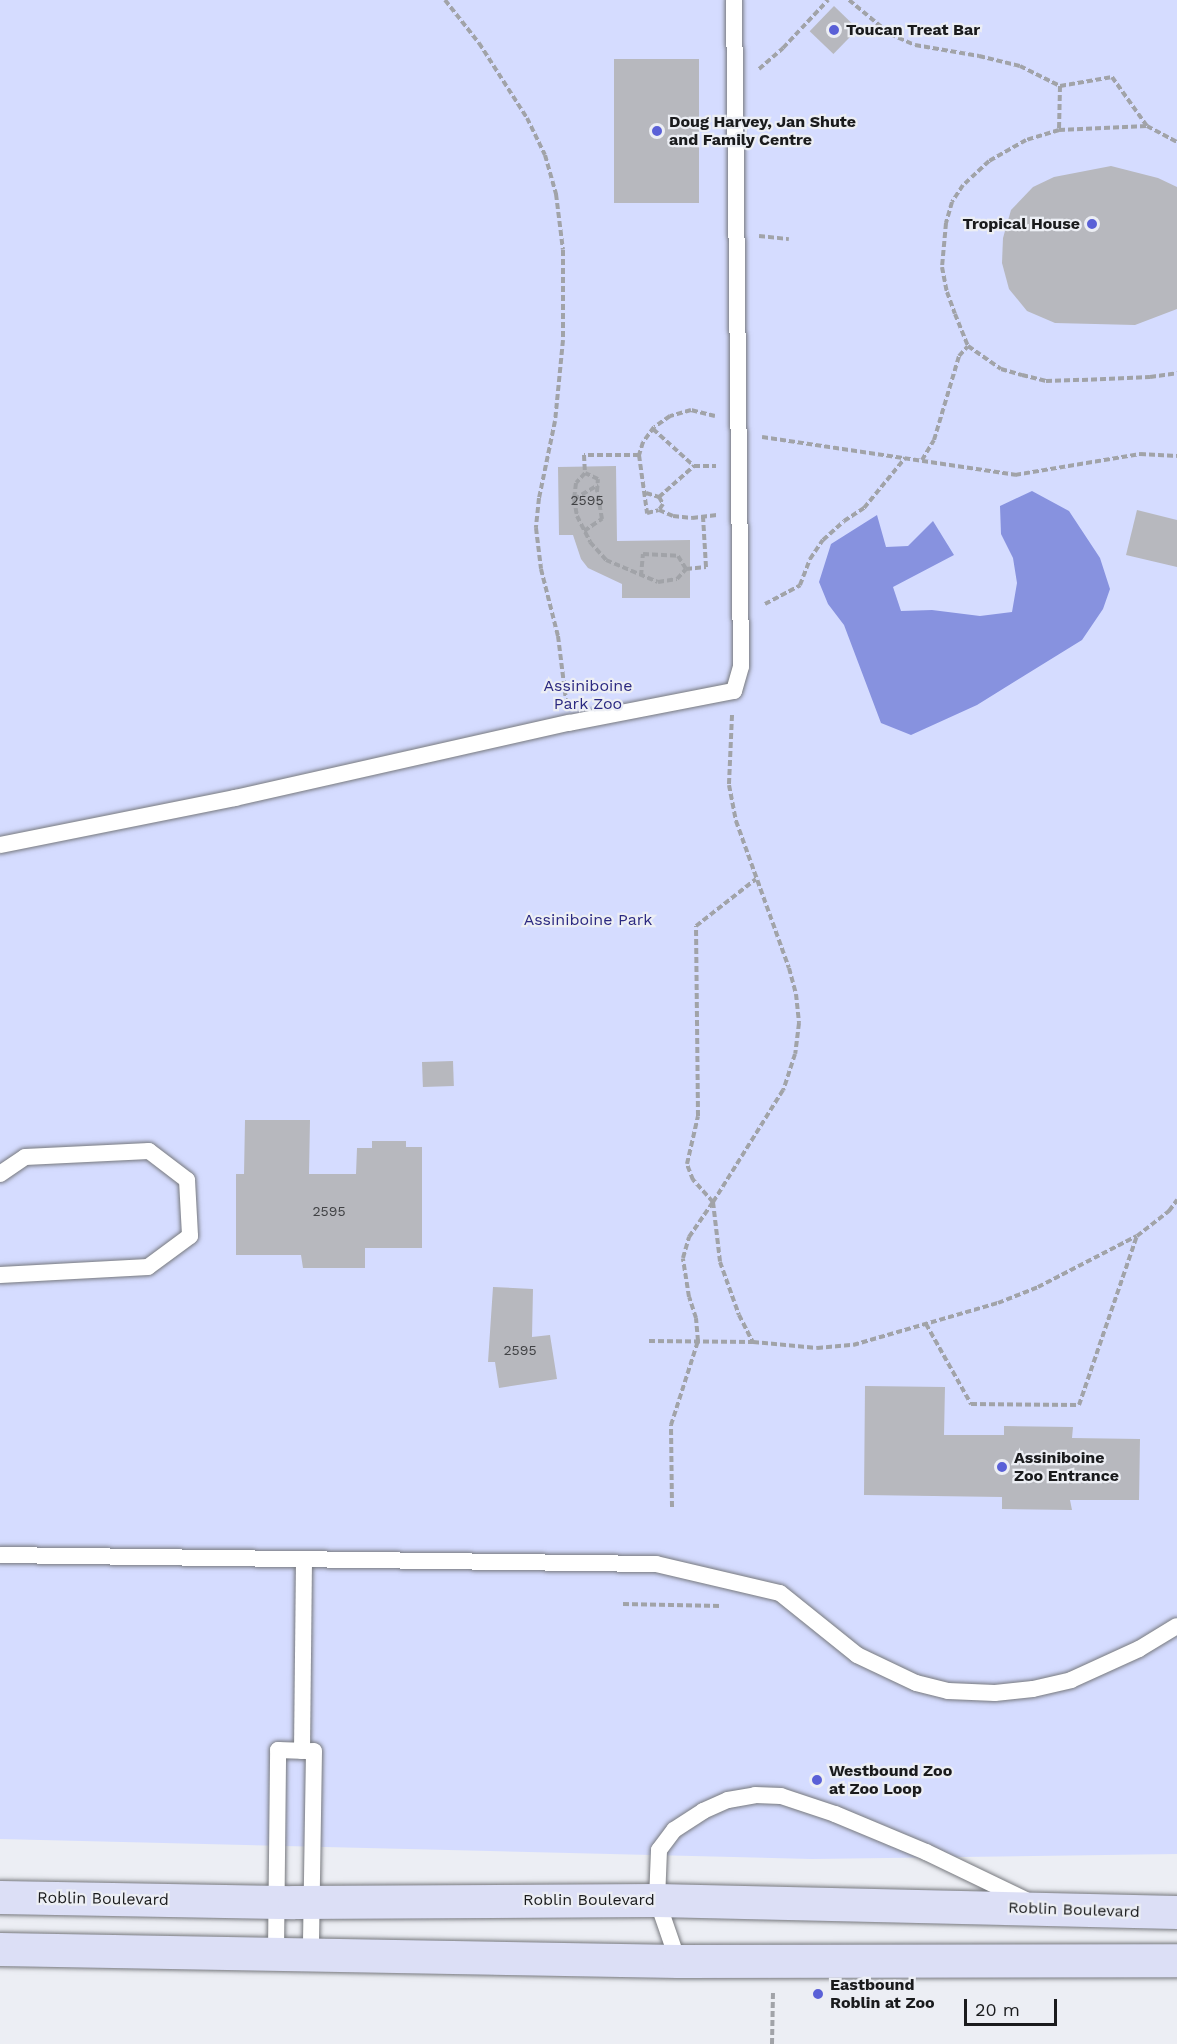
<!DOCTYPE html>
<html>
<head>
<meta charset="utf-8">
<style>
  body { margin:0 }
  #map { position:relative; width:1177px; height:2044px; overflow:hidden; background:#eceef4; font-family:"Work Sans",sans-serif }
  div>[style] { position:absolute }
  .green>* { inset:0; background:#d5dcff }
  .water>* { inset:0; background:#8792df }
  .building>* { inset:0; background:#b7b8be; transform-origin:0 0 }
  .path>* { height:4px; margin-top:-2px; transform-origin:0; background:repeating-linear-gradient(90deg,#a1a3a8 0 6px,transparent 0 9px) }
  .roads { filter:drop-shadow(0 0 2px #77797e) drop-shadow(0 0 2px #77797e) }
  .service>* { height:16px; margin:-8px; padding:0 8px; transform-origin:8px; border-radius:8px; background:#fff }
  .secondary>* { height:33px; margin:-16.5px; padding:0 16.5px; transform-origin:16.5px; border-radius:16.5px; background:#dcdff6 }
  .dots>* { width:16px; height:16px; translate:-50% -50%; box-sizing:border-box; border:3px solid #eceef4; border-radius:50% }
  span { translate:-50% -50%; white-space:nowrap; text-align:center; line-height:1.15; -webkit-text-stroke:4.5px #eceef4; paint-order:stroke }
  .number-label { font-size:14px; color:#414245 }
  .number-label span { -webkit-text-stroke-width:0 }
  .poi-label { font-size:16px; color:#1a1b1d; font-weight:700 }
  .left { translate:0 -50%; text-align:left }
  .right { translate:-100% -50%; text-align:right }
  .park-label { font-size:16px; color:#2b2981 }
  .street-label { font-size:16px; color:#1a1b1d }
  .scale { position:absolute; left:964px; top:1999px; width:93px; height:27px; box-sizing:border-box; border:3px solid #1a1b1d; border-top:0; padding-left:8px; font-size:18px; line-height:21px; white-space:nowrap; color:#1a1b1d; -webkit-text-stroke:4px #eceef4; paint-order:stroke }
</style>
</head>
<body>
<div id="map">
  <div class="green">
    <i style="clip-path:polygon(0 0,1177px 0,1177px 1854px,812px 1859px,0 1839px)"></i>
  </div>
  <div class="water">
    <i style="clip-path:polygon(1032px 491px,1069px 511px,1100px 558px,1110px 589px,1103px 609px,1082px 640px,977px 705px,911px 735px,881px 723px,844px 625px,828px 604px,819px 582px,831px 544px,877px 515px,886px 547px,908px 546px,933px 521px,954px 555px,893px 587px,901px 611px,932px 610px,980px 616px,1012px 612px,1017px 583px,1013px 558px,1001px 534px,1000px 506px)"></i>
  </div>
  <div class="building">
    <i style="left:834px;top:6px;width:33px;height:35px;rotate:44deg"></i>
    <i style="left:614px;top:59px;width:85px;height:144px"></i>
    <i style="clip-path:polygon(1111px 166px,1158px 178px,1177px 187px,1177px 309px,1135px 325px,1055px 323px,1027px 311px,1009px 289px,1002px 263px,1003px 238px,1011px 210px,1033px 187px,1054px 177px)"></i>
    <i style="clip-path:polygon(616px 466px,617px 541px,690px 540px,690px 598px,622px 598px,622px 584px,588px 568px,581px 559px,573px 535px,559px 535px,558px 467px)"></i>
    <i style="clip-path:polygon(1137px 510px,1177px 520px,1177px 567px,1126px 555px)"></i>
    <i style="left:453px;top:1061px;width:25px;height:31px;rotate:88deg"></i>
    <i style="clip-path:polygon(245px 1120px,310px 1120px,309px 1174px,356px 1174px,357px 1148px,372px 1148px,372px 1141px,406px 1141px,406px 1147px,422px 1147px,422px 1248px,365px 1248px,365px 1268px,303px 1268px,301px 1255px,236px 1255px,236px 1174px,244px 1174px)"></i>
    <i style="clip-path:polygon(493px 1287px,533px 1289px,532px 1337px,550px 1335px,557px 1379px,499px 1388px,495px 1362px,488px 1362px)"></i>
    <i style="clip-path:polygon(865px 1386px,945px 1387px,944px 1435px,1004px 1435px,1004px 1426px,1073px 1427px,1072px 1438px,1140px 1439px,1139px 1500px,1070px 1500px,1072px 1510px,1002px 1509px,1002px 1497px,864px 1495px)"></i>
  </div>
  <div class="path">
    <i style="left:445px;top:0;width:55px;rotate:51.7deg"></i>
    <i style="left:479px;top:43px;width:89px;rotate:57.4deg"></i>
    <i style="left:527px;top:118px;width:41px;rotate:64.1deg"></i>
    <i style="left:545px;top:155px;width:41px;rotate:74.2deg"></i>
    <i style="left:556px;top:194px;width:56px;rotate:82.9deg"></i>
    <i style="left:563px;top:250px;width:90px;rotate:90deg"></i>
    <i style="left:563px;top:340px;width:81px;rotate:95.6deg"></i>
    <i style="left:555px;top:421px;width:79px;rotate:101.7deg"></i>
    <i style="left:539px;top:498px;width:30px;rotate:96deg"></i>
    <i style="left:536px;top:528px;width:41px;rotate:83deg"></i>
    <i style="left:541px;top:569px;width:69px;rotate:75.8deg"></i>
    <i style="left:558px;top:636px;width:64px;rotate:82.9deg"></i>
    <i style="left:849px;top:0;width:53px;rotate:39.7deg"></i>
    <i style="left:890px;top:34px;width:27px;rotate:24deg"></i>
    <i style="left:915px;top:45px;width:65px;rotate:9.8deg"></i>
    <i style="left:979px;top:56px;width:42px;rotate:13.7deg"></i>
    <i style="left:1020px;top:66px;width:45px;rotate:26.6deg"></i>
    <i style="left:1060px;top:86px;width:53px;rotate:-9.8deg"></i>
    <i style="left:1112px;top:77px;width:60px;rotate:54.5deg"></i>
    <i style="left:1147px;top:126px;width:34px;rotate:28deg"></i>
    <i style="left:759px;top:69px;width:32px;rotate:-41deg"></i>
    <i style="left:783px;top:48px;width:66px;rotate:-46.8deg"></i>
    <i style="left:1060px;top:86px;width:44px;rotate:91.3deg"></i>
    <i style="left:1059px;top:130px;width:34px;rotate:163deg"></i>
    <i style="left:1026px;top:140px;width:43px;rotate:150.4deg"></i>
    <i style="left:989px;top:161px;width:35px;rotate:137deg"></i>
    <i style="left:963px;top:185px;width:20px;rotate:123deg"></i>
    <i style="left:952px;top:202px;width:22px;rotate:106deg"></i>
    <i style="left:946px;top:223px;width:44px;rotate:95.2deg"></i>
    <i style="left:942px;top:267px;width:25px;rotate:79deg"></i>
    <i style="left:947px;top:292px;width:23px;rotate:70deg"></i>
    <i style="left:955px;top:314px;width:35px;rotate:68deg"></i>
    <i style="left:968px;top:346px;width:40px;rotate:34.9deg"></i>
    <i style="left:1001px;top:369px;width:22px;rotate:16deg"></i>
    <i style="left:1022px;top:375px;width:25px;rotate:14deg"></i>
    <i style="left:1046px;top:381px;width:36px;rotate:-2deg"></i>
    <i style="left:1082px;top:380px;width:68px;rotate:-2.5deg"></i>
    <i style="left:1150px;top:377px;width:27px;rotate:-8deg"></i>
    <i style="left:1059px;top:130px;width:88px;rotate:-2.6deg"></i>
    <i style="left:759px;top:236px;width:30px;rotate:6deg"></i>
    <i style="left:715px;top:416px;width:25px;rotate:-166deg"></i>
    <i style="left:691px;top:410px;width:22px;rotate:164deg"></i>
    <i style="left:670px;top:416px;width:19px;rotate:145deg"></i>
    <i style="left:654px;top:427px;width:19px;rotate:126deg"></i>
    <i style="left:643px;top:442px;width:14px;rotate:107deg"></i>
    <i style="left:639px;top:455px;width:59px;rotate:82.1deg"></i>
    <i style="left:647px;top:513px;width:12px;rotate:-14deg"></i>
    <i style="left:659px;top:510px;width:15px;rotate:23deg"></i>
    <i style="left:673px;top:516px;width:19px;rotate:6deg"></i>
    <i style="left:692px;top:518px;width:25px;rotate:-7deg"></i>
    <i style="left:653px;top:429px;width:55px;rotate:42.1deg"></i>
    <i style="left:694px;top:466px;width:22px"></i>
    <i style="left:762px;top:437px;width:256px;rotate:8.5deg"></i>
    <i style="left:1015px;top:475px;width:127px;rotate:-9.5deg"></i>
    <i style="left:1140px;top:454px;width:37px;rotate:3deg"></i>
    <i style="left:639px;top:455px;width:55px;rotate:180deg"></i>
    <i style="left:584px;top:455px;width:18px;rotate:87deg"></i>
    <i style="left:585px;top:473px;width:13px;rotate:132deg"></i>
    <i style="left:576px;top:483px;width:16px;rotate:97deg"></i>
    <i style="left:574px;top:499px;width:17px;rotate:80deg"></i>
    <i style="left:577px;top:516px;width:29px;rotate:63deg"></i>
    <i style="left:590px;top:542px;width:24px;rotate:48deg"></i>
    <i style="left:606px;top:560px;width:56px;rotate:22.9deg"></i>
    <i style="left:658px;top:582px;width:19px;rotate:-9deg"></i>
    <i style="left:677px;top:579px;width:13px;rotate:-48deg"></i>
    <i style="left:686px;top:569px;width:20px;rotate:-6deg"></i>
    <i style="left:706px;top:567px;width:50px;rotate:-93.4deg"></i>
    <i style="left:922px;top:460px;width:23px;rotate:-59deg"></i>
    <i style="left:934px;top:440px;width:88px;rotate:-73.4deg"></i>
    <i style="left:959px;top:356px;width:13px;rotate:-48deg"></i>
    <i style="left:646px;top:493px;width:14px;rotate:17deg"></i>
    <i style="left:659px;top:497px;width:8px;rotate:60deg"></i>
    <i style="left:663px;top:504px;width:7px;rotate:124deg"></i>
    <i style="left:659px;top:497px;width:47px;rotate:-41.5deg"></i>
    <i style="left:574px;top:499px;width:28px;rotate:-30deg"></i>
    <i style="left:584px;top:531px;width:22px;rotate:-34deg"></i>
    <i style="left:602px;top:519px;width:27px;rotate:-100deg"></i>
    <i style="left:597px;top:492px;width:13px;rotate:-86deg"></i>
    <i style="left:598px;top:479px;width:14px;rotate:-155deg"></i>
    <i style="left:641px;top:576px;width:22px;rotate:-85deg"></i>
    <i style="left:643px;top:554px;width:35px;rotate:3deg"></i>
    <i style="left:678px;top:556px;width:15px;rotate:58deg"></i>
    <i style="left:765px;top:604px;width:40px;rotate:-28deg"></i>
    <i style="left:800px;top:585px;width:28px;rotate:-69deg"></i>
    <i style="left:810px;top:559px;width:23px;rotate:-56deg"></i>
    <i style="left:823px;top:540px;width:28px;rotate:-42deg"></i>
    <i style="left:844px;top:521px;width:24px;rotate:-33deg"></i>
    <i style="left:864px;top:508px;width:65px;rotate:-50.6deg"></i>
    <i style="left:732px;top:715px;width:70px;rotate:92.5deg"></i>
    <i style="left:729px;top:785px;width:37px;rotate:79deg"></i>
    <i style="left:736px;top:821px;width:156px;rotate:70.2deg"></i>
    <i style="left:789px;top:968px;width:27px;rotate:75deg"></i>
    <i style="left:796px;top:994px;width:29px;rotate:84deg"></i>
    <i style="left:799px;top:1023px;width:31px;rotate:97deg"></i>
    <i style="left:795px;top:1054px;width:38px;rotate:108deg"></i>
    <i style="left:783px;top:1090px;width:132px;rotate:122deg"></i>
    <i style="left:713px;top:1202px;width:60px;rotate:83.3deg"></i>
    <i style="left:720px;top:1262px;width:56px;rotate:70.3deg"></i>
    <i style="left:739px;top:1315px;width:30px;rotate:63deg"></i>
    <i style="left:926px;top:1324px;width:92px;rotate:60.6deg"></i>
    <i style="left:971px;top:1404px;width:108px;rotate:0.5deg"></i>
    <i style="left:1079px;top:1405px;width:179px;rotate:-71.1deg"></i>
    <i style="left:649px;top:1341px;width:104px;rotate:0.6deg"></i>
    <i style="left:753px;top:1342px;width:64px;rotate:5.4deg"></i>
    <i style="left:817px;top:1348px;width:36px;rotate:-5deg"></i>
    <i style="left:853px;top:1345px;width:151px;rotate:-16.2deg"></i>
    <i style="left:998px;top:1303px;width:43px;rotate:-21.8deg"></i>
    <i style="left:1038px;top:1287px;width:111px;rotate:-27.3deg"></i>
    <i style="left:1137px;top:1236px;width:41px;rotate:-38deg"></i>
    <i style="left:1169px;top:1211px;width:14px;rotate:-54deg"></i>
    <i style="left:672px;top:1507px;width:82px;rotate:-90.7deg"></i>
    <i style="left:671px;top:1425px;width:88px;rotate:-72.2deg"></i>
    <i style="left:698px;top:1341px;width:23px;rotate:-95deg"></i>
    <i style="left:696px;top:1318px;width:22px;rotate:-108deg"></i>
    <i style="left:689px;top:1297px;width:39px;rotate:-99deg"></i>
    <i style="left:683px;top:1258px;width:22px;rotate:-74deg"></i>
    <i style="left:689px;top:1237px;width:42px;rotate:-55.6deg"></i>
    <i style="left:713px;top:1202px;width:30px;rotate:-132deg"></i>
    <i style="left:693px;top:1180px;width:17px;rotate:-111deg"></i>
    <i style="left:687px;top:1164px;width:49px;rotate:-77.1deg"></i>
    <i style="left:698px;top:1116px;width:190px;rotate:-90.6deg"></i>
    <i style="left:696px;top:926px;width:76px;rotate:-38.1deg"></i>
    <i style="left:623px;top:1604px;width:98px;rotate:1.2deg"></i>
    <i style="left:772px;top:2044px;width:53px;rotate:-88.9deg"></i>
  </div>
  <div class="roads">
    <div class="service">
      <i style="left:0;top:845px;width:240px;rotate:-11.3deg"></i>
      <i style="left:235px;top:798px;width:342px;rotate:-12.7deg"></i>
      <i style="left:569px;top:723px;width:168px;rotate:-11deg"></i>
      <i style="left:734px;top:691px;width:26px;rotate:-74deg"></i>
      <i style="left:741px;top:666px;width:666px;rotate:-90.6deg"></i>
      <i style="left:0;top:1174px;width:30px;rotate:-34deg"></i>
      <i style="left:25px;top:1157px;width:124px;rotate:-2.8deg"></i>
      <i style="left:149px;top:1151px;width:48px;rotate:37.3deg"></i>
      <i style="left:187px;top:1180px;width:56px;rotate:86.9deg"></i>
      <i style="left:190px;top:1236px;width:52px;rotate:143.6deg"></i>
      <i style="left:148px;top:1267px;width:148px;rotate:176.9deg"></i>
      <i style="left:0;top:1555px;width:656px;rotate:0.79deg"></i>
      <i style="left:656px;top:1564px;width:127px;rotate:13.2deg"></i>
      <i style="left:780px;top:1593px;width:99px;rotate:38.8deg"></i>
      <i style="left:857px;top:1655px;width:65px;rotate:25.4deg"></i>
      <i style="left:916px;top:1683px;width:33px;rotate:14deg"></i>
      <i style="left:948px;top:1691px;width:47px;rotate:2.4deg"></i>
      <i style="left:995px;top:1693px;width:38px;rotate:-6deg"></i>
      <i style="left:1033px;top:1689px;width:39px;rotate:-13deg"></i>
      <i style="left:1071px;top:1680px;width:75px;rotate:-24.5deg"></i>
      <i style="left:1139px;top:1649px;width:44px;rotate:-31.2deg"></i>
      <i style="left:302px;top:1751px;width:192px;rotate:-89.4deg"></i>
      <i style="left:276px;top:1952px;width:202px;rotate:-89.4deg"></i>
      <i style="left:278px;top:1750px;width:36px;rotate:2deg"></i>
      <i style="left:314px;top:1751px;width:202px;rotate:90.9deg"></i>
      <i style="left:678px;top:1961px;width:65px;rotate:-109deg"></i>
      <i style="left:657px;top:1900px;width:50px;rotate:-87.7deg"></i>
      <i style="left:659px;top:1850px;width:25px;rotate:-53deg"></i>
      <i style="left:674px;top:1830px;width:35px;rotate:-33deg"></i>
      <i style="left:703px;top:1811px;width:27px;rotate:-24deg"></i>
      <i style="left:728px;top:1800px;width:27px;rotate:-10deg"></i>
      <i style="left:755px;top:1795px;width:26px;rotate:2deg"></i>
      <i style="left:781px;top:1796px;width:57px;rotate:18.4deg"></i>
      <i style="left:835px;top:1814px;width:99px;rotate:22.7deg"></i>
      <i style="left:926px;top:1852px;width:113px;rotate:25.7deg"></i>
    </div>
    <div class="secondary">
      <i style="left:0;top:1897px;width:294px;rotate:1deg"></i>
      <i style="left:294px;top:1902px;width:363px;rotate:-0.3deg"></i>
      <i style="left:657px;top:1900px;width:520px;rotate:1.32deg"></i>
      <i style="left:0;top:1949px;width:678px;rotate:1.01deg"></i>
      <i style="left:678px;top:1961px;width:499px;rotate:-0.1deg"></i>
    </div>
  </div>
  <div class="dots">
    <i style="left:834px;top:30px;background:#5a60d7"></i>
    <i style="left:657px;top:131px;background:#5a60d7"></i>
    <i style="left:1092px;top:224px;background:#5a60d7"></i>
    <i style="left:1002px;top:1467px;background:#5a60d7"></i>
    <i style="left:817px;top:1780px;background:#5a60d7"></i>
    <i style="left:818px;top:1994px;background:#5a60d7"></i>
  </div>
  <div class="number-label">
    <span style="left:587px;top:500px">2595</span>
    <span style="left:329px;top:1211px">2595</span>
    <span style="left:520px;top:1350px">2595</span>
  </div>
  <div class="poi-label">
    <span class="left" style="left:846px;top:30px">Toucan Treat Bar</span>
    <span class="left" style="left:669px;top:131px">Doug Harvey, Jan Shute<br>and Family Centre</span>
    <span class="right" style="left:1080px;top:224px">Tropical House</span>
    <span class="left" style="left:1014px;top:1467px">Assiniboine<br>Zoo Entrance</span>
    <span class="left" style="left:829px;top:1780px">Westbound Zoo<br>at Zoo Loop</span>
    <span class="left" style="left:830px;top:1994px">Eastbound<br>Roblin at Zoo</span>
  </div>
  <div class="park-label">
    <span style="left:588px;top:695px">Assiniboine<br>Park Zoo</span>
    <span style="left:588px;top:920px">Assiniboine Park</span>
  </div>
  <div class="street-label">
    <span style="left:103px;top:1899px;rotate:1deg">Roblin Boulevard</span>
    <span style="left:589px;top:1900px">Roblin Boulevard</span>
    <span style="left:1074px;top:1910px;rotate:2deg">Roblin Boulevard</span>
  </div>
  <div class="scale">20 m</div>
</div>
</body>
</html>
